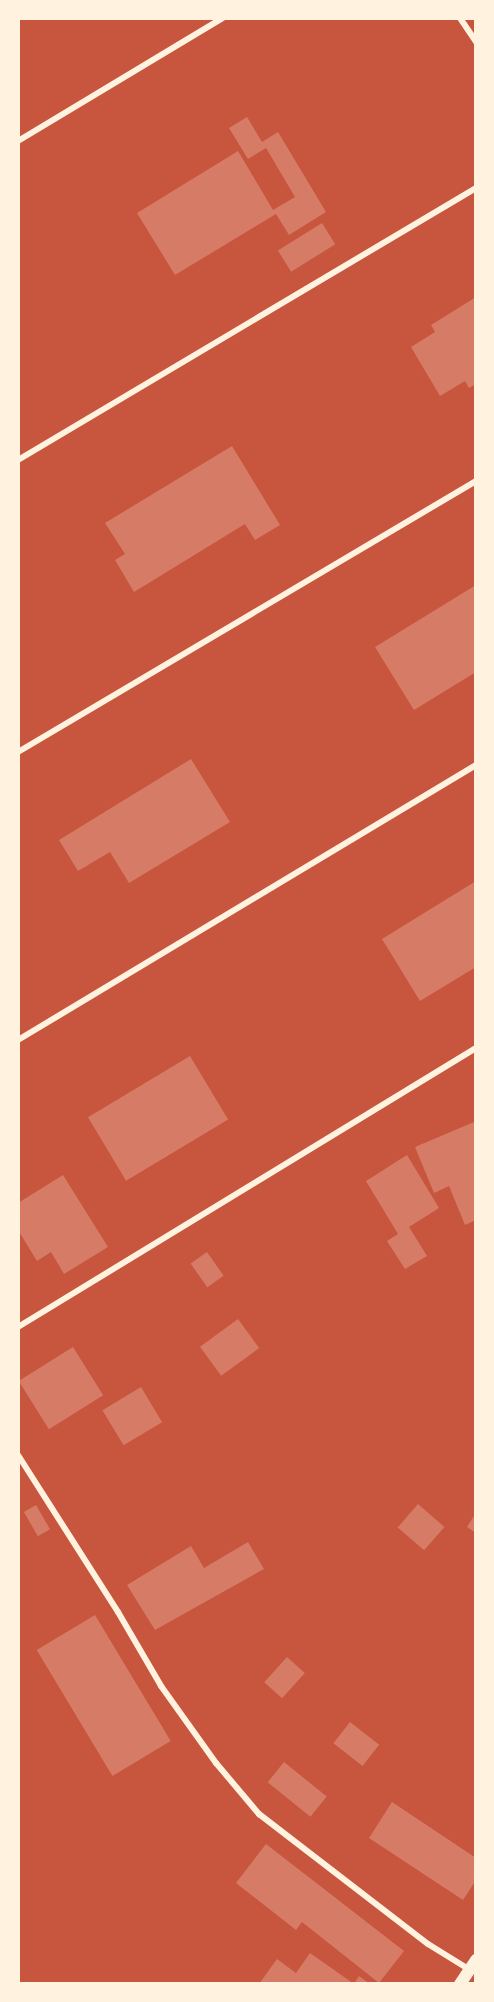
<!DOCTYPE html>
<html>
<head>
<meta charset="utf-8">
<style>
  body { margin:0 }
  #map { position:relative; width:494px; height:2002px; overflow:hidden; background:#c8553d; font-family:"Titillium Web",sans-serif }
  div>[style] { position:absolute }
  .building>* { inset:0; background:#d67c66; transform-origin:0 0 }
  .minor>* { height:6px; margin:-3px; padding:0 3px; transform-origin:3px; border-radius:3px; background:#fff3e0 }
  .secondary>* { height:12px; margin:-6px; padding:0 6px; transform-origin:6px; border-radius:6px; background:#fff3e0 }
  span { translate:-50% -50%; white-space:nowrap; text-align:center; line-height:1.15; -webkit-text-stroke:6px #fff3e0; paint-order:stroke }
  .frame { position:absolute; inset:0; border:20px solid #fff3e0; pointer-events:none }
</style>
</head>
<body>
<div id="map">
  <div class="building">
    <i style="clip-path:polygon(247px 117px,262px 142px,278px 132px,326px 212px,289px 235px,276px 214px,175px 275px,137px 213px,238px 151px,273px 210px,295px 197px,266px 148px,248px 159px,229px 128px)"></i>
    <i style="left:322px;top:223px;width:25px;height:52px;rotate:58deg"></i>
    <i style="clip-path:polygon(476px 297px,476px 384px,469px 388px,465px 381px,440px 396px,411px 347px,435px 332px,431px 325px)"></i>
    <i style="clip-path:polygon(232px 446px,280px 525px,255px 540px,245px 524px,134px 592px,115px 560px,125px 554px,105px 523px)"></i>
    <i style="clip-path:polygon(476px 585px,476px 672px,414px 710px,375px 647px)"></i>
    <i style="clip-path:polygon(191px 759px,230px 822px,129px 883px,110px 852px,78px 871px,59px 840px)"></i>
    <i style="clip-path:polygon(476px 881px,476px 967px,420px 1001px,382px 939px)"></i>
    <i style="left:190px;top:1056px;width:74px;height:119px;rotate:59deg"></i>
    <i style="clip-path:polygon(474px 1122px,476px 1220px,465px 1225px,449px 1186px,434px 1193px,415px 1147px)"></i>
    <i style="clip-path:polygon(407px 1155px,439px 1208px,409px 1227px,427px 1256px,405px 1269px,387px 1241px,398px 1234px,366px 1181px)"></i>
    <i style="clip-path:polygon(63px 1175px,108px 1247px,64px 1274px,51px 1252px,37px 1261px,18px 1230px,18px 1203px)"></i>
    <i style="left:207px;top:1252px;width:29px;height:20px;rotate:55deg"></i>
    <i style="left:238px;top:1319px;width:36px;height:47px;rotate:54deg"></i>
    <i style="left:73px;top:1347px;width:57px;height:64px;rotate:58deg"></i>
    <i style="left:141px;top:1387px;width:41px;height:45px;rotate:59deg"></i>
    <i style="left:418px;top:1504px;width:35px;height:31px;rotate:41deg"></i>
    <i style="left:36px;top:1505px;width:28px;height:14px;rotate:60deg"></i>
    <i style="clip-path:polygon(476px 1513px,476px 1533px,467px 1527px)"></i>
    <i style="clip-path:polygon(248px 1542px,264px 1569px,155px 1630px,127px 1585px,191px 1546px,204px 1568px)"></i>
    <i style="left:95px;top:1615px;width:147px;height:68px;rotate:59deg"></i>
    <i style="left:287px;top:1657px;width:24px;height:34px;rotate:42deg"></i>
    <i style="left:350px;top:1722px;width:37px;height:27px;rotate:38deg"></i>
    <i style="left:284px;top:1762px;width:55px;height:26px;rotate:39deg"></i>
    <i style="clip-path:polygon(392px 1802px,476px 1858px,476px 1880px,463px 1900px,369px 1838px)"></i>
    <i style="clip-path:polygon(266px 1844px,404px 1951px,379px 1983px,302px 1922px,296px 1930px,236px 1883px)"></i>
    <i style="clip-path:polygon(310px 1953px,354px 1984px,359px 1976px,370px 1984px,259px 1984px,277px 1959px,296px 1973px)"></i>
  </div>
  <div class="minor">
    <i style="left:460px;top:18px;width:29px;rotate:56deg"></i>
    <i style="left:18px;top:141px;width:239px;rotate:-31deg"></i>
    <i style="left:18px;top:460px;width:533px;rotate:-30.71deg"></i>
    <i style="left:18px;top:752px;width:532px;rotate:-30.61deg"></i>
    <i style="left:18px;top:1040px;width:534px;rotate:-30.98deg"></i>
    <i style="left:18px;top:1327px;width:536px;rotate:-31.35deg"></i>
    <i style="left:18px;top:1455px;width:186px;rotate:57.5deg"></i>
    <i style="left:118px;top:1612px;width:86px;rotate:59.8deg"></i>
    <i style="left:161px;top:1686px;width:95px;rotate:54.5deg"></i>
    <i style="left:216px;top:1763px;width:67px;rotate:49.9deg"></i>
    <i style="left:259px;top:1814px;width:213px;rotate:37.6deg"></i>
    <i style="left:428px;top:1944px;width:49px;rotate:31.8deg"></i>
  </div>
  <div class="secondary">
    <i style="left:460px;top:1984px;width:29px;rotate:-56deg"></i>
  </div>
  <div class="frame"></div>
</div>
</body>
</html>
